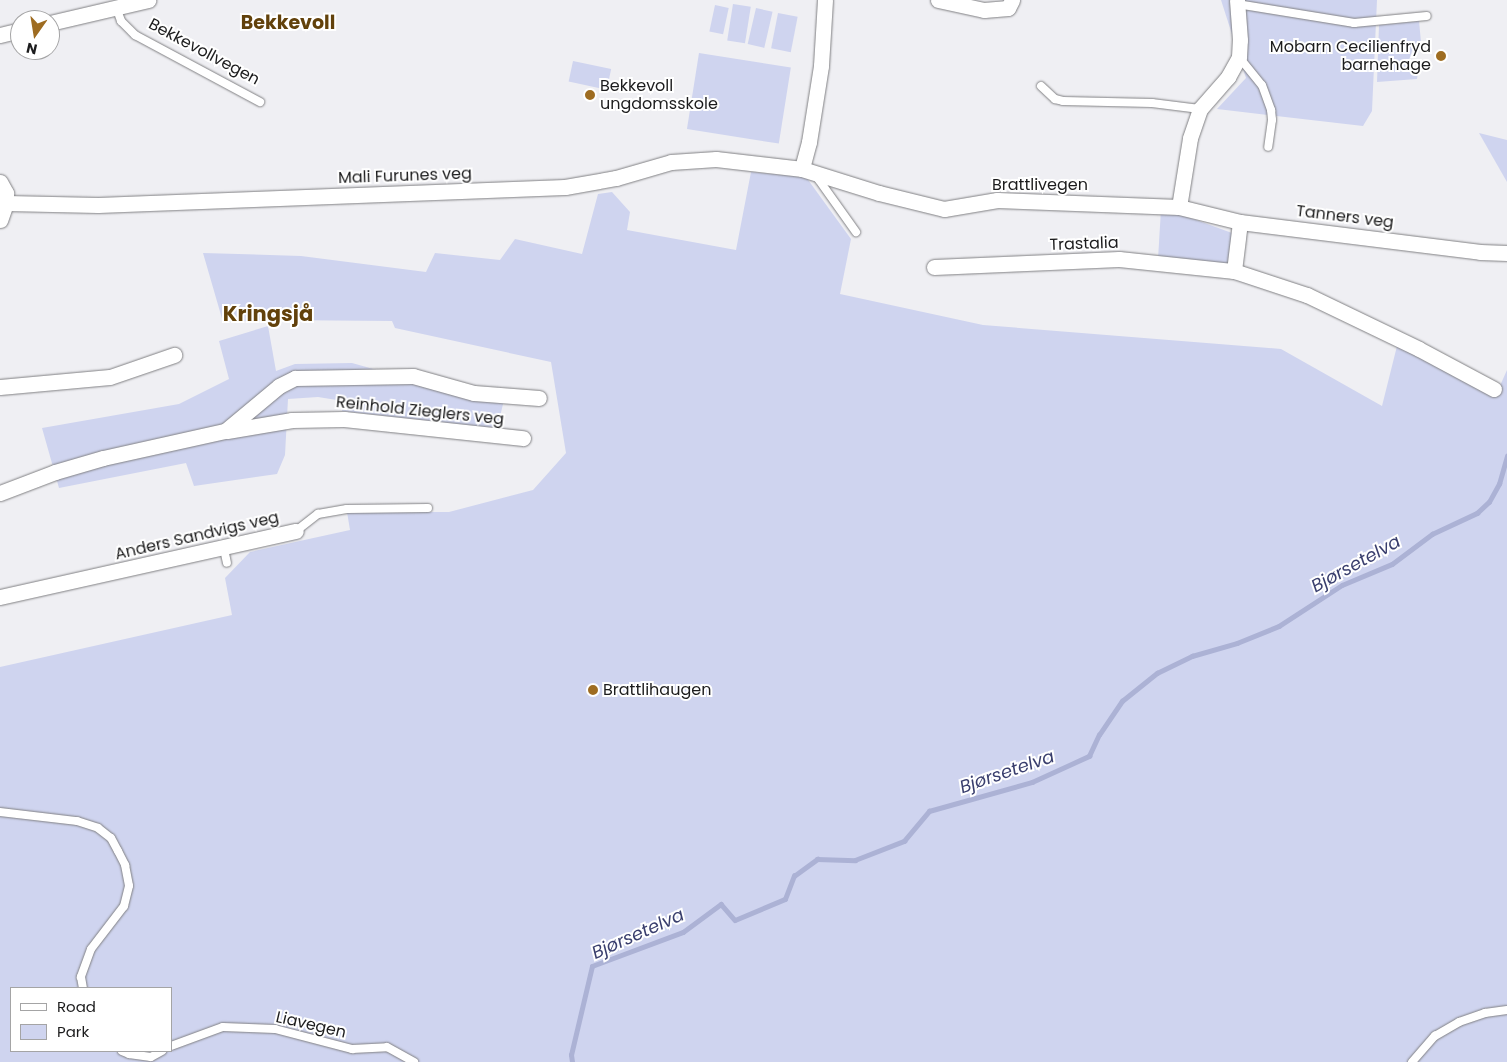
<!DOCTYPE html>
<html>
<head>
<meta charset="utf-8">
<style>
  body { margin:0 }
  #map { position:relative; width:1507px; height:1062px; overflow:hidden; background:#efeff3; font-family:Poppins,sans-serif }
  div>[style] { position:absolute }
  .green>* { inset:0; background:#cfd4ef; transform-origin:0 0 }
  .stream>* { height:4.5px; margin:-2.25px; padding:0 2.25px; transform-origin:2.25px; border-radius:2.25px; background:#acb2d5 }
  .roads { filter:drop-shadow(0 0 1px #808083) drop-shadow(0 0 1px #808083) }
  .lane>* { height:8px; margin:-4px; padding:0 4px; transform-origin:4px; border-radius:4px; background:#fff }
  .street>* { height:15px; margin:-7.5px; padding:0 7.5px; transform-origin:7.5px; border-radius:7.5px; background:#fff }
  .dots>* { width:14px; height:14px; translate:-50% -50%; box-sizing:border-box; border:2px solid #fff; border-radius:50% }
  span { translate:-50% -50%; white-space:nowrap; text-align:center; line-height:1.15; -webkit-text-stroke:4px #fff; paint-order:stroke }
  .poi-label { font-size:16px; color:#1c1c1d }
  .right { translate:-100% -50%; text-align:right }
  .left { translate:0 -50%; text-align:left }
  .street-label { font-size:16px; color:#1c1c1d }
  .water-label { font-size:18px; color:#393e6d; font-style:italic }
  .quarter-label { font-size:19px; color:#62410b; font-weight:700 }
  .district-label { font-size:21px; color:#62410b; font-weight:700 }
  .legend { position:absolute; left:10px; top:987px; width:162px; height:65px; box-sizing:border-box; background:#fff; border:1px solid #a4a4a5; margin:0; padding:6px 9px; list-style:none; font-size:15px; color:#1c1c1d }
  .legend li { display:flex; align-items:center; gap:10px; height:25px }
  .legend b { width:25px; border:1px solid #a4a4a5 }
  .north { position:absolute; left:10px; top:10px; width:50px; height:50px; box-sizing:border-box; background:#fff; border:1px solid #a4a4a5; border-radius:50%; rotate:193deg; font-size:14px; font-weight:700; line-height:20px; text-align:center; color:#1c1c1d }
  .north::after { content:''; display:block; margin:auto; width:18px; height:22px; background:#9e6c21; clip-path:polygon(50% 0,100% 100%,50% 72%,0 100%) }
</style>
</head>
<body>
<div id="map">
  <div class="green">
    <i style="clip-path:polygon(1221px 0,1377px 0,1372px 111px,1363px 126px,1217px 109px,1246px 78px)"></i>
    <i style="left:733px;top:4px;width:18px;height:37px;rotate:9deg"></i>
    <i style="left:715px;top:5px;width:14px;height:27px;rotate:12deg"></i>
    <i style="left:756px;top:8px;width:17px;height:37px;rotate:13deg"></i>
    <i style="left:778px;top:13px;width:20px;height:36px;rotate:11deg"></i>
    <i style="clip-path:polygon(1419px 21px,1421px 42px,1412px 51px,1409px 60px,1412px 68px,1418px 72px,1417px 79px,1377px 82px,1379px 25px)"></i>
    <i style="left:699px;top:53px;width:93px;height:77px;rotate:9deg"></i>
    <i style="left:573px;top:61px;width:39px;height:21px;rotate:12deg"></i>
    <i style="clip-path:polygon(1479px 133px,1507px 140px,1507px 182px)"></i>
    <i style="clip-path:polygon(evenodd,751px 172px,806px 177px,851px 239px,840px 294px,983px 325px,1281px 349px,1382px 406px,1397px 346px,1495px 397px,1507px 370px,1507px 1062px,0 1062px,0 667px,232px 615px,225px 578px,250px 552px,350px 530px,347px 512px,449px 512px,533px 490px,566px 453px,551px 362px,395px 328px,392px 321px,275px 320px,223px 322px,203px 253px,301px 256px,426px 272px,435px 253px,500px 260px,515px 239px,582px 254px,598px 194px,612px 192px,630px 212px,627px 230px,736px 250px,751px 172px,11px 988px,171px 988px,171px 1051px,11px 1051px,11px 988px)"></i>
    <i style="clip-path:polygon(1161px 210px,1177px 213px,1232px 233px,1228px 266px,1158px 259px)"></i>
    <i style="clip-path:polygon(268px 326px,276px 371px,295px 364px,352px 363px,473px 397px,504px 400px,497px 429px,342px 411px,343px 401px,318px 397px,288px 399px,285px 455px,277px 474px,194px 486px,186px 463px,59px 488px,42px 428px,179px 404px,229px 379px,219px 341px)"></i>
  </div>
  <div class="stream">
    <i style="left:572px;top:1062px;width:7px;rotate:-98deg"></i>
    <i style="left:571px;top:1055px;width:91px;rotate:-76.7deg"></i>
    <i style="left:592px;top:966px;width:97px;rotate:-20.5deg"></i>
    <i style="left:683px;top:932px;width:47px;rotate:-36.4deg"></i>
    <i style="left:721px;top:904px;width:21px;rotate:49deg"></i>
    <i style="left:735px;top:920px;width:54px;rotate:-22.8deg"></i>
    <i style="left:785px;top:899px;width:25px;rotate:-69deg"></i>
    <i style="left:794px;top:876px;width:29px;rotate:-36deg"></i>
    <i style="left:817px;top:859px;width:38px;rotate:2deg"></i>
    <i style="left:855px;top:860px;width:53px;rotate:-21.2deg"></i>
    <i style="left:904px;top:841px;width:39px;rotate:-50deg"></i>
    <i style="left:929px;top:811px;width:107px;rotate:-15.7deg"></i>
    <i style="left:1032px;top:782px;width:63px;rotate:-24.5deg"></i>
    <i style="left:1089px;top:756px;width:23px;rotate:-65deg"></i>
    <i style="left:1099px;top:735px;width:41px;rotate:-55.9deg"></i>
    <i style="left:1122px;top:701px;width:45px;rotate:-38.7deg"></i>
    <i style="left:1157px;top:673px;width:39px;rotate:-26deg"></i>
    <i style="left:1192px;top:656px;width:47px;rotate:-16.1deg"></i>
    <i style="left:1237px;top:643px;width:45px;rotate:-22deg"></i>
    <i style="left:1279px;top:626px;width:75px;rotate:-33.1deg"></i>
    <i style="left:1342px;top:585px;width:54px;rotate:-22.8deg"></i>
    <i style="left:1392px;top:564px;width:50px;rotate:-36.9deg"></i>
    <i style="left:1432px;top:534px;width:50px;rotate:-25deg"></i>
    <i style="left:1477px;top:513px;width:16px;rotate:-43deg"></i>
    <i style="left:1489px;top:502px;width:21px;rotate:-61deg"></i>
    <i style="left:1499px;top:484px;width:29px;rotate:-74deg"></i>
  </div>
  <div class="roads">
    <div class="lane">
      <i style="left:1237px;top:4px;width:119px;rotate:9.2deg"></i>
      <i style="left:1354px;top:23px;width:73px;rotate:-5.5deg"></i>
      <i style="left:116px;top:7px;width:15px;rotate:70deg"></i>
      <i style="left:121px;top:21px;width:20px;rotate:45deg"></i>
      <i style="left:135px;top:35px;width:142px;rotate:28.2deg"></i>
      <i style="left:1239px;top:57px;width:36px;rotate:51deg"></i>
      <i style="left:1262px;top:85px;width:27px;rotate:70deg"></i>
      <i style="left:1271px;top:110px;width:10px;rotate:84deg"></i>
      <i style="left:1272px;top:120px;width:27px;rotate:98deg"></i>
      <i style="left:1041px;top:86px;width:19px;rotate:43deg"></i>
      <i style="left:1055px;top:99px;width:8px;rotate:14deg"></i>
      <i style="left:1063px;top:101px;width:89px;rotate:1.3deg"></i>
      <i style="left:1152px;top:103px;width:48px;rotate:7.1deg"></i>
      <i style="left:817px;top:175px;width:5px;rotate:68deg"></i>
      <i style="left:819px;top:180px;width:64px;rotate:54.6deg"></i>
      <i style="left:296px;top:531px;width:28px;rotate:-38deg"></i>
      <i style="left:318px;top:514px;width:29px;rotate:-10deg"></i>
      <i style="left:347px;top:509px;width:81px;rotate:-0.7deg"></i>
      <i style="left:224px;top:549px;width:14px;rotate:78deg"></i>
      <i style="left:0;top:812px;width:78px;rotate:6.7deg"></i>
      <i style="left:77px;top:821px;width:22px;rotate:18deg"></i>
      <i style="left:98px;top:828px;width:16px;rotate:38deg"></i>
      <i style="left:111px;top:838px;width:15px;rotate:62deg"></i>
      <i style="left:118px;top:851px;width:16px;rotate:63deg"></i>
      <i style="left:125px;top:865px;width:21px;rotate:79deg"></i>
      <i style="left:129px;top:886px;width:21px;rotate:104deg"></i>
      <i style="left:124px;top:906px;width:54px;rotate:127.5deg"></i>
      <i style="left:91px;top:949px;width:30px;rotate:110deg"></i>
      <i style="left:81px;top:977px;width:11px;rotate:80deg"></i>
      <i style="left:171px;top:1046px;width:55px;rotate:-20.1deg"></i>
      <i style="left:223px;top:1027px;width:52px;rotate:2.2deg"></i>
      <i style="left:275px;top:1029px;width:80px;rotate:14.6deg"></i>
      <i style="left:352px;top:1049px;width:35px;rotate:-3deg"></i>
      <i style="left:387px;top:1047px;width:31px;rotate:29deg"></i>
      <i style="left:122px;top:1051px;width:8px;rotate:23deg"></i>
      <i style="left:129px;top:1054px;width:22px;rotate:8deg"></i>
      <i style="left:151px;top:1057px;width:13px;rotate:-29deg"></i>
      <i style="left:1412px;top:1062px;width:35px;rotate:-49deg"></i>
      <i style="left:1435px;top:1036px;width:28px;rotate:-30deg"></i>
      <i style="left:1459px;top:1022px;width:28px;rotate:-19deg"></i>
      <i style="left:1485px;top:1013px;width:22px;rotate:-8deg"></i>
    </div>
    <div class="street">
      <i style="left:825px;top:0;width:66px;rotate:93.5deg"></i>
      <i style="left:821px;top:66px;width:77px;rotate:99deg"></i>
      <i style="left:809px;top:142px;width:28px;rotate:105deg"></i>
      <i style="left:802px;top:169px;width:81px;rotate:17.3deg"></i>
      <i style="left:879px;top:193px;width:67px;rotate:13.8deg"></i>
      <i style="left:944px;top:209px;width:54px;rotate:-9.6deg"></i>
      <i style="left:997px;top:200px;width:182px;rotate:2.2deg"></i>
      <i style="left:1179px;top:207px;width:63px;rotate:13.8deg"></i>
      <i style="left:1240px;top:222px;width:242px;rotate:7.1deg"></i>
      <i style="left:1480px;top:252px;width:27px;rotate:2deg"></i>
      <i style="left:938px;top:0;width:47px;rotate:12.3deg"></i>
      <i style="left:984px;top:10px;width:24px;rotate:-5deg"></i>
      <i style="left:1008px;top:8px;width:9px;rotate:-63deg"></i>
      <i style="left:50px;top:23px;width:101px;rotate:-13.2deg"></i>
      <i style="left:0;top:35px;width:21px;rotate:-14deg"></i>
      <i style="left:0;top:182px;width:13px;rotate:61deg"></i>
      <i style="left:6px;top:193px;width:10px;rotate:90deg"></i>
      <i style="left:6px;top:203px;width:18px;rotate:109deg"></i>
      <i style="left:6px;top:203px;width:92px;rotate:1.2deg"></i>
      <i style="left:98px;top:205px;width:467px;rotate:-2.2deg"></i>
      <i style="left:565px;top:187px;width:52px;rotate:-10deg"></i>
      <i style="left:616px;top:178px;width:57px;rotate:-16.2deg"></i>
      <i style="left:671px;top:162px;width:45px;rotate:-3.8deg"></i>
      <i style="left:716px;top:159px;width:87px;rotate:6.6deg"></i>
      <i style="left:1179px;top:207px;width:70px;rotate:-80.9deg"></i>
      <i style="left:1190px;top:138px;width:31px;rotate:-71deg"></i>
      <i style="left:1200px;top:109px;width:43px;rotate:-48.8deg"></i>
      <i style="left:1228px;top:77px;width:23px;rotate:-61deg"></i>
      <i style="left:1239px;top:57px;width:17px;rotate:-87deg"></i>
      <i style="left:1240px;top:40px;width:40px;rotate:-94.3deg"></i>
      <i style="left:934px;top:267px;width:185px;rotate:-2.5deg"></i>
      <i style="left:1119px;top:259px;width:116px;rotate:6deg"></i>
      <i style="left:1234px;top:271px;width:77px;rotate:18.2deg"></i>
      <i style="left:1307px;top:295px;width:124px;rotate:25.7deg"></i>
      <i style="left:1419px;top:349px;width:85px;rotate:28.1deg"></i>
      <i style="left:1234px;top:271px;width:49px;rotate:-83deg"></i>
      <i style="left:0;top:387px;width:110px;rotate:-5.2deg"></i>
      <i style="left:110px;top:377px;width:68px;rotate:-19deg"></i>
      <i style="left:227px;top:431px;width:66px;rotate:-9.6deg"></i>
      <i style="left:292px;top:420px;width:52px;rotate:-1.1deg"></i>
      <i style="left:344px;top:419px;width:180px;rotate:6.1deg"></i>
      <i style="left:0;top:493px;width:59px;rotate:-20.9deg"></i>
      <i style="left:55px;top:472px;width:50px;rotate:-16.3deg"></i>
      <i style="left:103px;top:458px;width:125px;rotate:-12.5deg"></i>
      <i style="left:225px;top:431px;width:70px;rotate:-39.8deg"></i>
      <i style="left:279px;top:386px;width:18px;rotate:-27deg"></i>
      <i style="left:295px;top:378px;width:118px;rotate:-1deg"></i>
      <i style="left:413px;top:376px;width:63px;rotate:15.6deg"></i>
      <i style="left:474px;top:393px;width:65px;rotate:4.4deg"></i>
      <i style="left:0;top:597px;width:303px;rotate:-12.6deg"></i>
    </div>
  </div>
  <div class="dots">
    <i style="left:1441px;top:56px;background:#9e6c21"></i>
    <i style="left:590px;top:95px;background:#9e6c21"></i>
    <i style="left:593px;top:690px;background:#9e6c21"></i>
  </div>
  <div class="poi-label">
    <span class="right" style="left:1431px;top:56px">Mobarn Cecilienfryd<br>barnehage</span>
    <span class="left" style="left:600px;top:95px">Bekkevoll<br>ungdomsskole</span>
    <span class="left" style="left:603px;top:690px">Brattlihaugen</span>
  </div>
  <div class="street-label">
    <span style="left:204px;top:52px;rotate:28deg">Bekkevollvegen</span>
    <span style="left:405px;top:176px;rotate:-2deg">Mali Furunes veg</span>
    <span style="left:1040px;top:185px">Brattlivegen</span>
    <span style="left:1345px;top:217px;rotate:7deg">Tanners veg</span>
    <span style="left:1084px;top:244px;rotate:-2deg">Trastalia</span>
    <span style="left:420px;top:411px;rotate:6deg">Reinhold Zieglers veg</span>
    <span style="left:197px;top:536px;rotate:-13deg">Anders Sandvigs veg</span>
    <span style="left:311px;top:1025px;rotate:13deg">Liavegen</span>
  </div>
  <div class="water-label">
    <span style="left:1356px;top:564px;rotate:-29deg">Bjørsetelva</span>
    <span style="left:1007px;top:772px;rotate:-19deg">Bjørsetelva</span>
    <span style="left:638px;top:934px;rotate:-24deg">Bjørsetelva</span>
  </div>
  <div class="quarter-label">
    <span style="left:288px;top:23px">Bekkevoll</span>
  </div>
  <div class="district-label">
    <span style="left:268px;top:314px">Kringsjå</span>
  </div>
  <ul class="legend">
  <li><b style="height:6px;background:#fff"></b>Road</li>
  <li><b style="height:14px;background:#cfd4ef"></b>Park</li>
  </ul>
  <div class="north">N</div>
</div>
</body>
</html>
